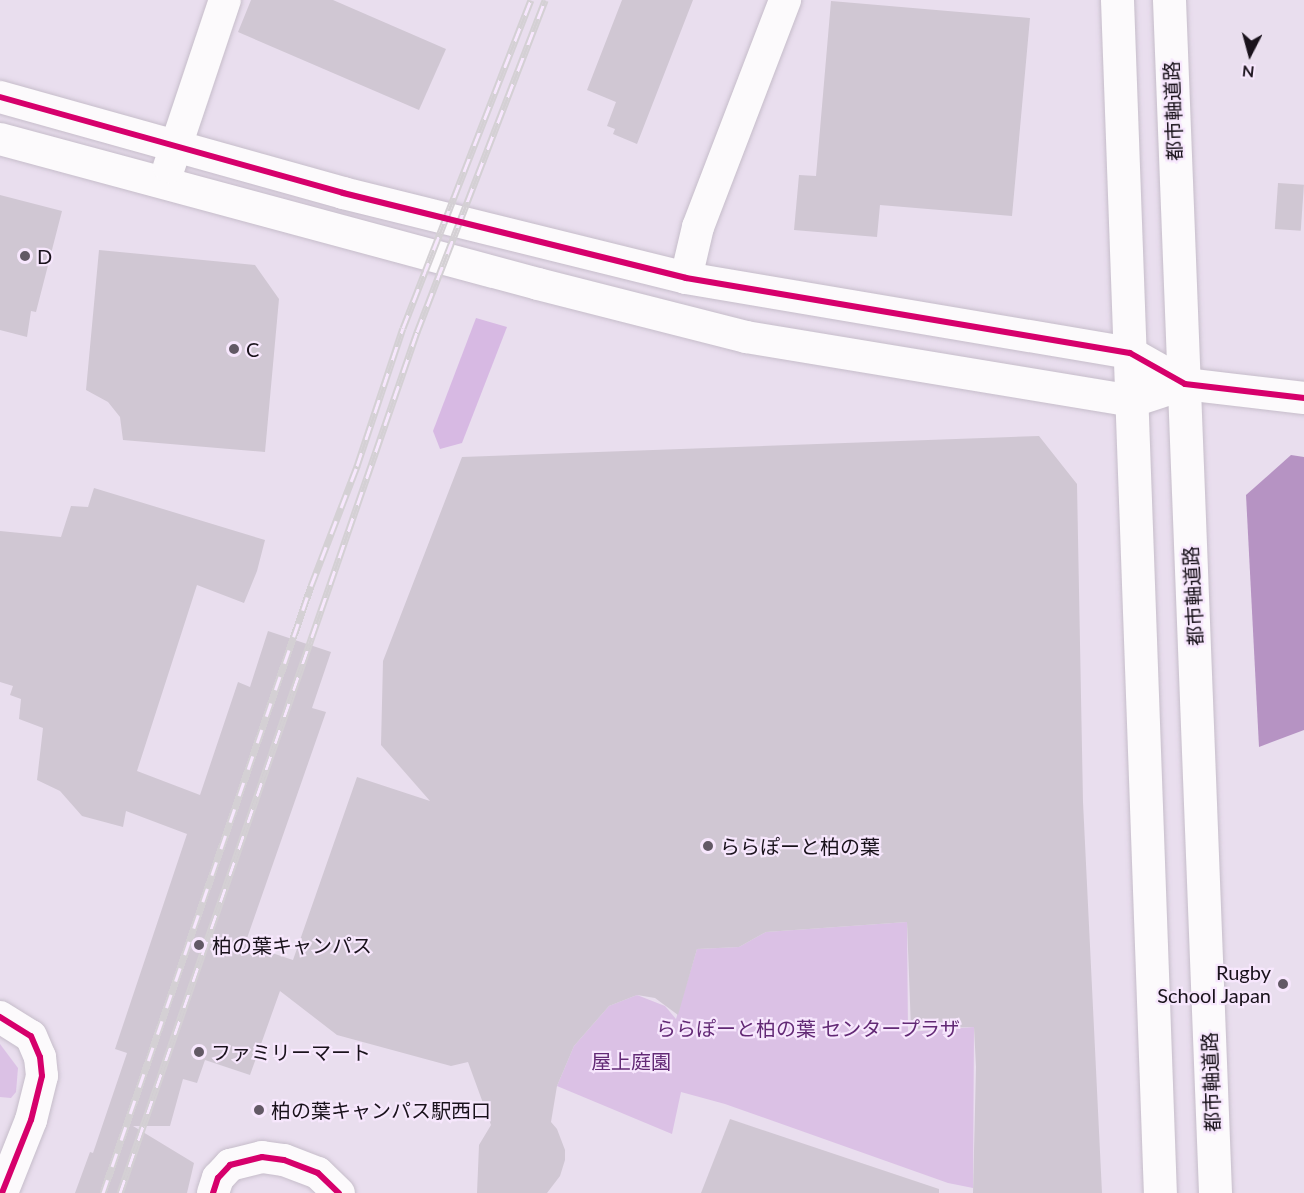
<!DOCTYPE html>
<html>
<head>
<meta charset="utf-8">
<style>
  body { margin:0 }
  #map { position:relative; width:1304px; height:1193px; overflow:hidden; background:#e9deee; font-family:Lato,"Noto Sans JP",sans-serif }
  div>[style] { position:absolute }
  .green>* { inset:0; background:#dbc1e5 }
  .forest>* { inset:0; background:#d7b9e3 }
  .water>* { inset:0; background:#b693c3 }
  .building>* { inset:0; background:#d0c7d3; transform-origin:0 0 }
  .roads { filter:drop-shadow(0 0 2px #c6bdca) drop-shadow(0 0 2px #c6bdca) }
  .minor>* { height:32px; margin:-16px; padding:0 16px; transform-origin:16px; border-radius:16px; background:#fcfafc }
  .major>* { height:33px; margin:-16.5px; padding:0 16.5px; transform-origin:16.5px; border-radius:16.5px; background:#fcfafc }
  .rail>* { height:7px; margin-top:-3.5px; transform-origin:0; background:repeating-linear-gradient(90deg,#f7e7fd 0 14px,#d4d0d4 0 28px); box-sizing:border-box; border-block:2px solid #d4d0d4 }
  .cycleway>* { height:6px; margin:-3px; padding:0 3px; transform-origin:3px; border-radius:3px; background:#d6006c }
  .dots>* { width:16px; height:16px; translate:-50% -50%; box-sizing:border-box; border:3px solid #f7e7fd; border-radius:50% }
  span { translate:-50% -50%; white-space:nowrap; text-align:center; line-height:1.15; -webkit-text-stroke:4.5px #f7e7fd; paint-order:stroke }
  .street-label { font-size:20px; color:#19121b }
  .poi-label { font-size:20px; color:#19121b }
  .left { translate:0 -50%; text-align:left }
  .right { translate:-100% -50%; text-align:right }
  .park-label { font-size:20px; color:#622975 }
  .north { position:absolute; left:1220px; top:24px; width:60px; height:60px; -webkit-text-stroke:4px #f7e7fd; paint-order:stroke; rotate:186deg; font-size:16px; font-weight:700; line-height:24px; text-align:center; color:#19121b }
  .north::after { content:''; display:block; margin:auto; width:21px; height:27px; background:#19121b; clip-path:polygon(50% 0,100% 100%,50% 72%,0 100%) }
</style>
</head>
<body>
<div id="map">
  <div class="green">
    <i style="clip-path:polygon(907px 922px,908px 1032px,974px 1027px,973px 1188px,948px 1183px,725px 1104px,681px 1092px,672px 1134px,557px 1086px,574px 1046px,609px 1006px,637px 995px,665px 1006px,676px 1019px,697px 949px,739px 947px,766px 932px)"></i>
    <i style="clip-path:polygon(0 1044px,18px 1068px,16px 1092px,11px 1098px,0 1097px)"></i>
  </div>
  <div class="forest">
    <i style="clip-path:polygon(476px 318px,507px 327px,462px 443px,440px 449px,433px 431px)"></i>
  </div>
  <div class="water">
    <i style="clip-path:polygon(1291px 455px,1304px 457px,1304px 730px,1259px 747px,1246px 495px)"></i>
  </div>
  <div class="building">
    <i style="clip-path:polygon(251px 0,333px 0,446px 49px,419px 110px,238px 32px)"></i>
    <i style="clip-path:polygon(622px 0,693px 0,637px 144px,613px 134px,615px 129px,607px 126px,616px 102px,587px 90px)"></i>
    <i style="clip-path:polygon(831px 1px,1030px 18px,1012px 216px,880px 205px,877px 237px,794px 230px,799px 175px,816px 176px)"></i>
    <i style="left:1278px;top:183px;width:26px;height:46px;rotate:4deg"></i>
    <i style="clip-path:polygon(0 195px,62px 211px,36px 312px,31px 311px,27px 337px,0 330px)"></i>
    <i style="clip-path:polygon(99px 250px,255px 265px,279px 299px,265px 452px,123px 440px,120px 417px,108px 402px,86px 390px)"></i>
    <i style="clip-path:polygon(1039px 436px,1077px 484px,1083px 802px,1102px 1193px,973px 1193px,976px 1067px,974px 1027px,911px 1029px,907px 922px,766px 932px,739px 947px,697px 949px,678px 1015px,655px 998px,637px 995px,609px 1006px,574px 1046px,557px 1086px,551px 1122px,557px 1129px,565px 1150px,565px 1160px,560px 1176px,547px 1193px,477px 1193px,479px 1145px,491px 1125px,468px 1062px,451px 1066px,337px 1035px,280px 991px,250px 1075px,205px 1060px,197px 1083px,183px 1079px,170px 1126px,133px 1126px,194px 1163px,187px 1193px,75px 1193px,90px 1152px,93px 1153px,127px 1053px,115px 1049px,187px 834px,126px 811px,123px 827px,82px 816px,60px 791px,37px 780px,43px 728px,19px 719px,21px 699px,10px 695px,13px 686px,0 682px,0 531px,61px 537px,71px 506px,88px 507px,94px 488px,265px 540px,257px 571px,244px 603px,197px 585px,137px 771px,200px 795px,238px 682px,250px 687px,268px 631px,331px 652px,312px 708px,326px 712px,245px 944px,293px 960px,357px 777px,430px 801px,381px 745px,383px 661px,462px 457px)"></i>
    <i style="clip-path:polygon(730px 1119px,939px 1189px,939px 1193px,701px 1193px)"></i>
  </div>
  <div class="roads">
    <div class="minor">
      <i style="left:0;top:97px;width:356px;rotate:15.6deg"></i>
      <i style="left:343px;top:193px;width:353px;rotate:13.9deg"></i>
      <i style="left:686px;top:278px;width:450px;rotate:9.6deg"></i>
      <i style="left:1130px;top:353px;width:63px;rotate:29.4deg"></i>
      <i style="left:1185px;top:384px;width:120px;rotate:6.7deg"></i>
      <i style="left:0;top:139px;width:557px;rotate:15.08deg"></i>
      <i style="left:538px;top:284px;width:215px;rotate:14.3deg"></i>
      <i style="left:746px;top:337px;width:392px;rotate:9.4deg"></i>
      <i style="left:1133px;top:401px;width:55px;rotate:-18.1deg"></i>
      <i style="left:169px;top:167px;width:176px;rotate:-71.5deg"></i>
      <i style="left:686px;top:278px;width:52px;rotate:-76.8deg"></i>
      <i style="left:698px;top:227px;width:243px;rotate:-69deg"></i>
      <i style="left:0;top:1017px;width:36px;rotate:32deg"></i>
      <i style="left:31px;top:1036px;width:23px;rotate:67deg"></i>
      <i style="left:40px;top:1057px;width:19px;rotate:84deg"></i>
      <i style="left:42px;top:1076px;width:45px;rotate:104deg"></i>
      <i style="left:31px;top:1120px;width:79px;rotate:111.7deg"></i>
      <i style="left:213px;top:1193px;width:16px;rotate:-72deg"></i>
      <i style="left:218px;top:1178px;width:18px;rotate:-47deg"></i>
      <i style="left:230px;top:1165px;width:33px;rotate:-14deg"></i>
      <i style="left:262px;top:1157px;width:22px;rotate:8deg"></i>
      <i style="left:284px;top:1160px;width:36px;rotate:21deg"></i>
      <i style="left:318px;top:1173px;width:29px;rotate:44deg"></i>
    </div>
    <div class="major">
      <i style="left:1117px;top:0;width:1194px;rotate:87.94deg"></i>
      <i style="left:1169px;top:0;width:1194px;rotate:87.79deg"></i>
    </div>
  </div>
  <div class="rail">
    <i style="left:103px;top:1193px;width:642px;rotate:-71.09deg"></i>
    <i style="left:311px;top:586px;width:129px;rotate:-69deg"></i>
    <i style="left:357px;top:466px;width:145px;rotate:-71.6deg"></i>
    <i style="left:403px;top:328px;width:352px;rotate:-68.7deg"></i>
    <i style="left:120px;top:1193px;width:911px;rotate:-70.97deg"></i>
    <i style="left:417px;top:332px;width:356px;rotate:-68.9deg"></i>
  </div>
  <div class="cycleway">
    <i style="left:0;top:97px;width:356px;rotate:15.6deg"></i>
    <i style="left:343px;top:193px;width:353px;rotate:13.9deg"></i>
    <i style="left:686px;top:278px;width:450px;rotate:9.6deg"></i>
    <i style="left:1130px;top:353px;width:63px;rotate:29.4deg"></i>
    <i style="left:1185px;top:384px;width:120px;rotate:6.7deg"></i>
    <i style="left:0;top:1017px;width:36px;rotate:32deg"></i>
    <i style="left:31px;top:1036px;width:23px;rotate:67deg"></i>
    <i style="left:40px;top:1057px;width:19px;rotate:84deg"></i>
    <i style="left:42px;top:1076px;width:45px;rotate:104deg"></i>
    <i style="left:31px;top:1120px;width:79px;rotate:111.7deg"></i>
    <i style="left:213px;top:1193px;width:16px;rotate:-72deg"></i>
    <i style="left:218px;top:1178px;width:18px;rotate:-47deg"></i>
    <i style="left:230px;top:1165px;width:33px;rotate:-14deg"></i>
    <i style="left:262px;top:1157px;width:22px;rotate:8deg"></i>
    <i style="left:284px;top:1160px;width:36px;rotate:21deg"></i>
    <i style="left:318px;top:1173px;width:29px;rotate:44deg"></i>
  </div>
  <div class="dots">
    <i style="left:25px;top:256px;background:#625965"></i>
    <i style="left:234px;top:349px;background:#625965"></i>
    <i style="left:708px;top:846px;background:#625965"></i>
    <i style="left:199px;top:945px;background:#625965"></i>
    <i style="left:1283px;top:984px;background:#625965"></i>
    <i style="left:199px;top:1052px;background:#625965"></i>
    <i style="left:259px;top:1110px;background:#625965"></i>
  </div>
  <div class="street-label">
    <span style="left:1173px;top:111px;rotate:-92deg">都市軸道路</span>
    <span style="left:1193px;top:596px;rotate:-93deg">都市軸道路</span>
    <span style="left:1211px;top:1082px;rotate:-92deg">都市軸道路</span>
  </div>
  <div class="poi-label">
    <span class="left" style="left:37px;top:256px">D</span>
    <span class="left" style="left:246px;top:349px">C</span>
    <span class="left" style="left:720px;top:846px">ららぽーと柏の葉</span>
    <span class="left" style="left:212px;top:945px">柏の葉キャンパス</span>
    <span class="right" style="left:1271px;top:984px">Rugby<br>School Japan</span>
    <span class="left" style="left:211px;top:1052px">ファミリーマート</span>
    <span class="left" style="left:271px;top:1110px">柏の葉キャンパス駅西口</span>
  </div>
  <div class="park-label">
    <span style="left:808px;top:1028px">ららぽーと柏の葉 センタープラザ</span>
    <span style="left:631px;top:1061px">屋上庭園</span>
  </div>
  <div class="north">N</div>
</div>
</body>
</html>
